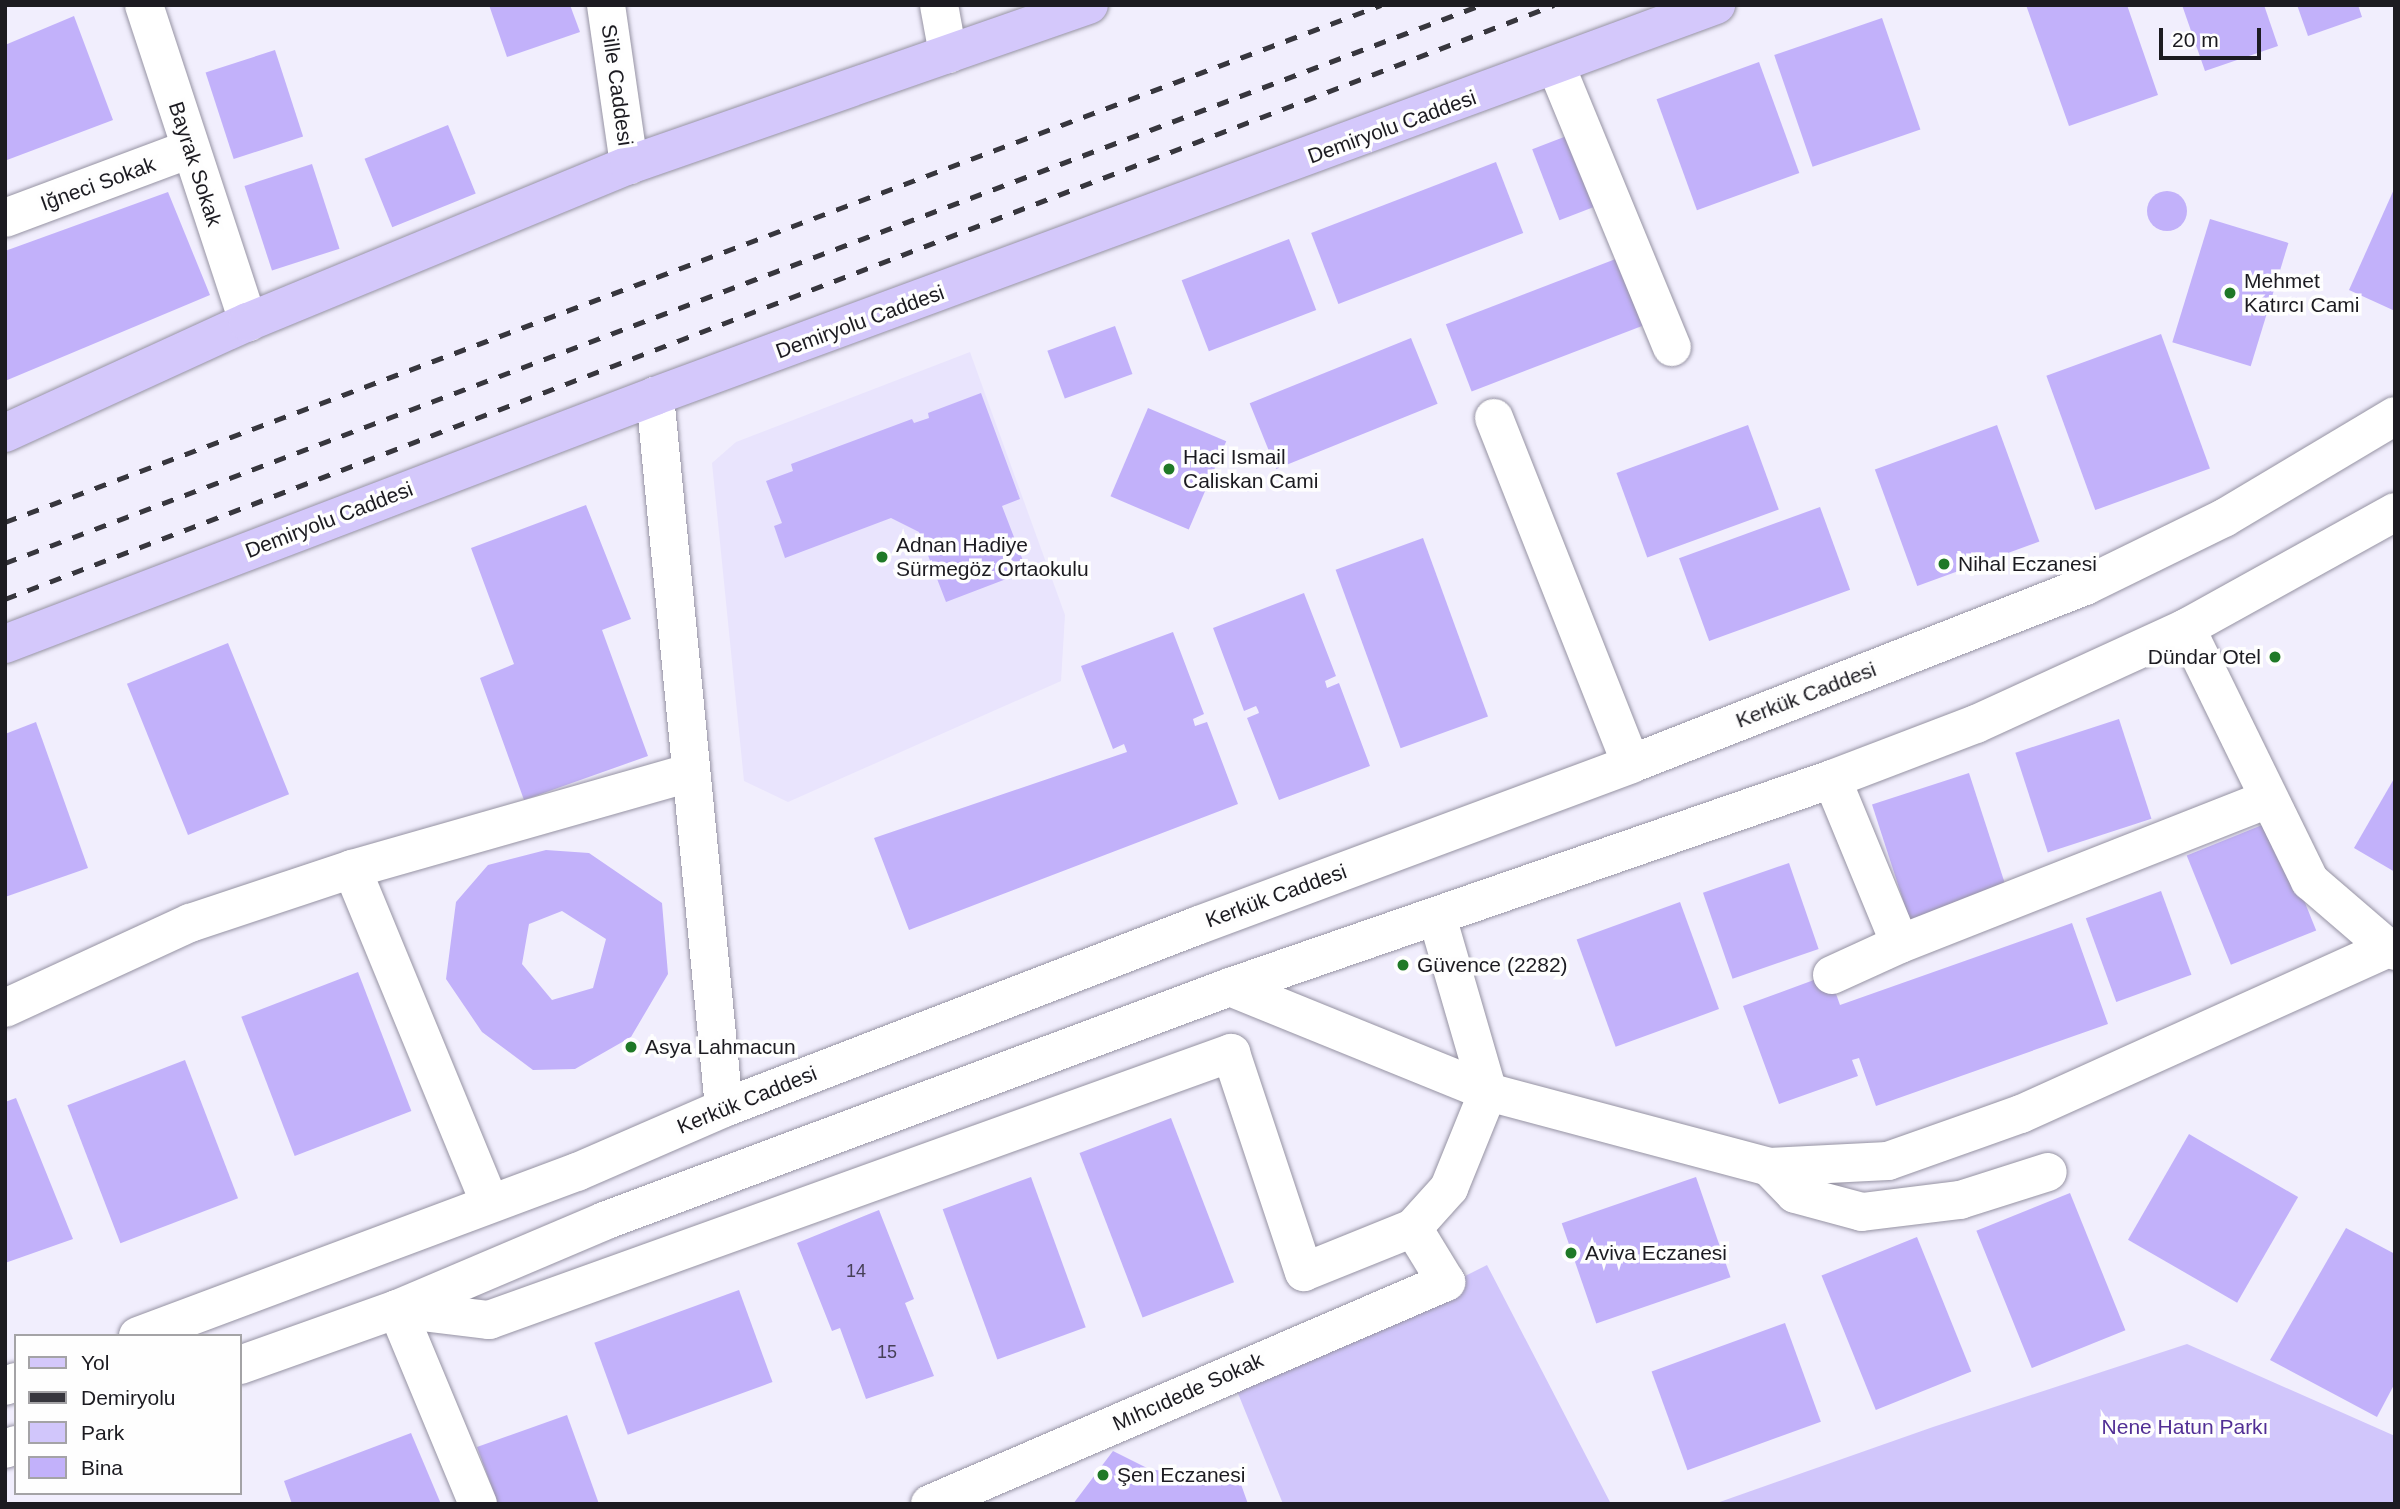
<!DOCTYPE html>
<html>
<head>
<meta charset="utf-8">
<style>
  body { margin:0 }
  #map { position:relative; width:2400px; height:1509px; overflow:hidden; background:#f1eefd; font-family:Arial,sans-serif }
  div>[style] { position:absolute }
  .built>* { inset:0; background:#e9e4fd }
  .green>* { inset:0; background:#d1c6fb }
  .building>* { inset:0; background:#c2b1fa; transform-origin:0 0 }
  .round { border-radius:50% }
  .roads { filter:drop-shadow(0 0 2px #9693a3) drop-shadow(0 0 2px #9693a3) }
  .minor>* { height:38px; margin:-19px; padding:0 19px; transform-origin:19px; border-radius:19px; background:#fff }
  .major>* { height:38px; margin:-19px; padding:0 19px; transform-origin:19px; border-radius:19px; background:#d4c8fb }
  .rail>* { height:5px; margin-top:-2.5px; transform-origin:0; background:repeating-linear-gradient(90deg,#37363d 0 12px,transparent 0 24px) }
  .dots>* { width:19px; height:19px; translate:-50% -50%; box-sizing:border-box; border:4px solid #fefefe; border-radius:50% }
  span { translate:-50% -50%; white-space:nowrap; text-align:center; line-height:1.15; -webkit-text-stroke:7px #fefefe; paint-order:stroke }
  .number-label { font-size:18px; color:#464057 }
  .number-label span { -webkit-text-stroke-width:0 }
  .street-label { font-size:21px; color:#1c1b21 }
  .poi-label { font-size:21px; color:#1c1b21 }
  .left { translate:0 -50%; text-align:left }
  .right { translate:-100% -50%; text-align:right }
  .park-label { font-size:21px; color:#522f95 }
  .frame { position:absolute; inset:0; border:7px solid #1c1b21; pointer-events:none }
  .legend { position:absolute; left:14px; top:1334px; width:228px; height:161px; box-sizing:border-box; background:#fefefe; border:2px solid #a4a3a6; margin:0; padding:9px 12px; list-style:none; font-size:21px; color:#1c1b21 }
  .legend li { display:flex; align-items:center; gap:14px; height:35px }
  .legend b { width:35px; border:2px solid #a4a3a6 }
  .scale { position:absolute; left:2159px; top:28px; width:102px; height:32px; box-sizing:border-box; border:4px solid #1c1b21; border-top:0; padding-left:9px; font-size:21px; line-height:24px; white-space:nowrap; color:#1c1b21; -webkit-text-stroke:5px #fefefe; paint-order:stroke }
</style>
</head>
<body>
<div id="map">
  <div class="built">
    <i style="clip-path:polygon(970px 352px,1065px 615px,1061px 681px,788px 802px,744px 781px,712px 463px,736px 442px)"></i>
  </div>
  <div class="green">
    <i style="clip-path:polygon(1487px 1265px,1611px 1504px,1283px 1504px,1237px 1391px)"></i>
    <i style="clip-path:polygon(2187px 1344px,2395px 1436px,2395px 1504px,1714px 1504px,1933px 1427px)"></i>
  </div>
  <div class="building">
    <i style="clip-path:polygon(489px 5px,570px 5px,580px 32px,507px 57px)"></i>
    <i style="clip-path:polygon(2026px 5px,2127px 5px,2158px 95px,2069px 126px)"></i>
    <i style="clip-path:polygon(2182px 5px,2264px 5px,2278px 46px,2205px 71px)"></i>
    <i style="clip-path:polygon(2297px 5px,2358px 5px,2362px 17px,2308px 36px)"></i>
    <i style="clip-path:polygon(74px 16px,113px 120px,7px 160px,5px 45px)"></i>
    <i style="left:1882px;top:18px;width:118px;height:114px;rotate:71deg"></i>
    <i style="left:275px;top:50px;width:91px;height:73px;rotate:72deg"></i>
    <i style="left:1759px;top:62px;width:118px;height:109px;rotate:70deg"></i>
    <i style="left:448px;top:125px;width:74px;height:90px;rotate:68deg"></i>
    <i style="left:1577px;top:132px;width:76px;height:48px;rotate:69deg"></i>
    <i style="left:1496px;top:162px;width:76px;height:198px;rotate:69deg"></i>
    <i style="left:312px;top:164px;width:89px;height:71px;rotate:72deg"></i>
    <i style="clip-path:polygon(2395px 187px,2395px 311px,2349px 290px)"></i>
    <i class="round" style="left:2147px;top:191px;width:40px;height:40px"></i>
    <i style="clip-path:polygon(168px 192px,210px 295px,5px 381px,5px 251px)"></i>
    <i style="left:2210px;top:219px;width:82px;height:129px;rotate:17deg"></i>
    <i style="left:1289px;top:239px;width:76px;height:115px;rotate:69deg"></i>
    <i style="left:1626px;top:255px;width:72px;height:193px;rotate:69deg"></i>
    <i style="left:1115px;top:326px;width:51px;height:72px;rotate:70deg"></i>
    <i style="left:2161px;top:334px;width:143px;height:122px;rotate:70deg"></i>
    <i style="left:1411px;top:338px;width:71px;height:174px;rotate:68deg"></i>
    <i style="clip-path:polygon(981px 393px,1020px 499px,1002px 506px,1027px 571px,946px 602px,919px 532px,891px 518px,785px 558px,774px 526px,782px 523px,766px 481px,793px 471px,791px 464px,912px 419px,914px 423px,929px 418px,928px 413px)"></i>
    <i style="left:1148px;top:408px;width:85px;height:96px;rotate:23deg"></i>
    <i style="left:1748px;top:425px;width:90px;height:140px;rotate:70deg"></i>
    <i style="left:1997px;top:425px;width:124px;height:130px;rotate:70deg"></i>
    <i style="clip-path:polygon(586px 505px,631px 619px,602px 630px,648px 756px,524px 800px,480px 678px,514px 664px,471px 548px)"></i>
    <i style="left:1820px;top:507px;width:88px;height:150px;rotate:70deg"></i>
    <i style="left:1423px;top:538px;width:190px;height:93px;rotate:70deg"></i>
    <i style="clip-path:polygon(1304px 593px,1336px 676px,1325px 681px,1327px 688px,1339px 683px,1370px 766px,1279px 800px,1247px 718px,1259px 713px,1258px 710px,1256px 706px,1244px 711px,1213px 628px)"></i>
    <i style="clip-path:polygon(1173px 632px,1204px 714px,1193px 719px,1195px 726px,1207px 722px,1238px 804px,909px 930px,874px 838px,1127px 752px,1124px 744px,1113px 749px,1081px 666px)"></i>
    <i style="left:228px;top:643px;width:163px;height:109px;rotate:68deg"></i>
    <i style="left:2119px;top:719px;width:105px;height:109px;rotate:72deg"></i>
    <i style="clip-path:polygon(36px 722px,88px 868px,5px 897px,5px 734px)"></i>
    <i style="left:1969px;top:773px;width:124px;height:102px;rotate:72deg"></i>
    <i style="clip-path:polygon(2395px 777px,2395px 872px,2354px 848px)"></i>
    <i style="left:2272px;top:821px;width:118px;height:92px;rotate:68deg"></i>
    <i style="clip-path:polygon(evenodd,546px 850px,589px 853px,662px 903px,668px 974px,631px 1037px,575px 1069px,533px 1070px,482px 1032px,446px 979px,456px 902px,488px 865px,546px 850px,562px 911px,606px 939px,593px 988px,552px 1000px,522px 964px,529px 924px,562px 911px)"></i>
    <i style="left:1789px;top:863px;width:91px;height:91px;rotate:71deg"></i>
    <i style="left:2161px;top:891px;width:89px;height:80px;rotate:70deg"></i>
    <i style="left:1680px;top:902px;width:114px;height:110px;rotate:70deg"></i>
    <i style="clip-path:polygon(2072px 923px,2108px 1024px,1876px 1106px,1859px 1058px,1852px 1060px,1858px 1076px,1779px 1104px,1743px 1006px,1822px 977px,1835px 991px,1840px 1005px)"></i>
    <i style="left:358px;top:972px;width:149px;height:125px;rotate:69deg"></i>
    <i style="left:185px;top:1060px;width:148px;height:126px;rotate:69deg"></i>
    <i style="clip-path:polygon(16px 1098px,73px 1239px,5px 1263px,5px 1102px)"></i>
    <i style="left:1171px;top:1118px;width:176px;height:98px;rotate:69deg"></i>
    <i style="left:2189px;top:1134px;width:126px;height:122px;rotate:30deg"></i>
    <i style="left:1031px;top:1177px;width:160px;height:94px;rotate:70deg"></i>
    <i style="left:1696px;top:1177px;width:106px;height:142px;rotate:71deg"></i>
    <i style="left:2070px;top:1193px;width:148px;height:101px;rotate:68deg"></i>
    <i style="clip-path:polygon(879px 1210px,914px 1299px,905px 1303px,934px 1376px,866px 1399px,840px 1328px,832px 1331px,797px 1243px)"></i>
    <i style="clip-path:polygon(2346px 1228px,2395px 1254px,2395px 1383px,2377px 1417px,2270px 1360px)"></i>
    <i style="left:1917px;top:1237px;width:145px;height:103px;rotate:68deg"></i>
    <i style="left:739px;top:1290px;width:98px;height:154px;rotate:70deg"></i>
    <i style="left:1785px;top:1323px;width:105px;height:142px;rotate:70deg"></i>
    <i style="clip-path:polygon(567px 1415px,599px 1504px,498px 1504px,477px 1447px)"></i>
    <i style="clip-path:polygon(411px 1433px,441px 1504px,292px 1504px,284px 1481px)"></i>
    <i style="clip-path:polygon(1113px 1451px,1149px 1469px,1204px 1477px,1237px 1473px,1248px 1504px,1073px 1504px)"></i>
  </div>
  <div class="roads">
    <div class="minor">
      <i style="left:144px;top:5px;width:334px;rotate:71.8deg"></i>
      <i style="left:606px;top:5px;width:162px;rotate:81.8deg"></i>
      <i style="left:939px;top:5px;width:50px;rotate:79.6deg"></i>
      <i style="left:1556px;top:66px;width:304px;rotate:67.6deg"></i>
      <i style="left:5px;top:218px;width:197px;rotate:-20.5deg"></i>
      <i style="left:655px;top:396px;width:715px;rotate:84.46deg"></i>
      <i style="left:1494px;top:418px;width:372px;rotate:68.4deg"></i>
      <i style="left:2186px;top:628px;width:282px;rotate:63.9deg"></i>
      <i style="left:2310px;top:881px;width:103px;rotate:40.7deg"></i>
      <i style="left:1832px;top:779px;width:178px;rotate:67.6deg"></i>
      <i style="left:352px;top:869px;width:361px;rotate:67.6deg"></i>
      <i style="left:1832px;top:975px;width:75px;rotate:-24.5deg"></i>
      <i style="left:1900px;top:944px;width:396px;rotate:-21.5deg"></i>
      <i style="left:1230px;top:987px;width:279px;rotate:22.1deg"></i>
      <i style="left:1488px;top:1092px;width:291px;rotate:14.9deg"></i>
      <i style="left:1769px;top:1167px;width:119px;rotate:-2.9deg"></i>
      <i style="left:1888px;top:1161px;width:141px;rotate:-19.5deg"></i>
      <i style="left:2021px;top:1114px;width:403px;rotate:-24.3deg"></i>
      <i style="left:2388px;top:948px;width:8px;rotate:23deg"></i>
      <i style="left:5px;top:1008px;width:204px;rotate:-24.7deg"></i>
      <i style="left:190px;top:923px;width:171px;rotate:-18.4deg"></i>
      <i style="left:352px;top:869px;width:351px;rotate:-15.9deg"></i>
      <i style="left:1769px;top:1167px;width:37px;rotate:46deg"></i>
      <i style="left:1795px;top:1194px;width:69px;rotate:15deg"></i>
      <i style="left:1862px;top:1212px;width:99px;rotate:-7deg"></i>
      <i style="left:1960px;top:1200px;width:92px;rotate:-17.7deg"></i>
      <i style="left:138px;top:1336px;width:469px;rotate:-20.5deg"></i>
      <i style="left:577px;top:1172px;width:160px;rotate:-23.5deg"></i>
      <i style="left:724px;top:1108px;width:509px;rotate:-21.07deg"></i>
      <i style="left:1199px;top:925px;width:461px;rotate:-20.4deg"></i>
      <i style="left:1631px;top:764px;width:488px;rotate:-21.4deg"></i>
      <i style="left:2085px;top:586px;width:155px;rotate:-26.1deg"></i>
      <i style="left:2224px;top:518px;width:199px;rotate:-30.8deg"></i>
      <i style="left:240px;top:1365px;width:167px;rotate:-19.6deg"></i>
      <i style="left:397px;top:1309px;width:225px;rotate:-23deg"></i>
      <i style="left:604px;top:1221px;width:668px;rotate:-20.5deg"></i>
      <i style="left:1230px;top:987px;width:637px;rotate:-19.06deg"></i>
      <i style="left:1832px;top:779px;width:154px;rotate:-20.9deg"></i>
      <i style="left:1976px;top:724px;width:231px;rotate:-24.6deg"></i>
      <i style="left:2186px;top:628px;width:239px;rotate:-29deg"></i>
      <i style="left:5px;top:1386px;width:12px;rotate:-20deg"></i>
      <i style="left:5px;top:1449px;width:12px;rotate:-20deg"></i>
      <i style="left:478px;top:1504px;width:211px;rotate:-112.6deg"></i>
      <i style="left:397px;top:1309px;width:93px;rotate:6.8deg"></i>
      <i style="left:489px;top:1320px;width:789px;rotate:-19.79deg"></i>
      <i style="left:1231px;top:1053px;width:231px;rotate:71.6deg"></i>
      <i style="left:1304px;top:1272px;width:118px;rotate:-22deg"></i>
      <i style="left:1413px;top:1228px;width:54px;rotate:-48deg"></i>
      <i style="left:1449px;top:1188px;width:104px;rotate:-67.9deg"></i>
      <i style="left:1488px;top:1092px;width:183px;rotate:-106.2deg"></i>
      <i style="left:930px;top:1504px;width:562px;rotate:-23.28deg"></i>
      <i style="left:1446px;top:1282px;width:63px;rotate:-121.4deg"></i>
    </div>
    <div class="major">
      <i style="left:5px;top:433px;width:267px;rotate:-24.6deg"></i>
      <i style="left:248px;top:322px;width:412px;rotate:-22.4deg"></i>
      <i style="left:629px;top:165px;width:487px;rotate:-19.2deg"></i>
      <i style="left:5px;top:644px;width:696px;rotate:-20.88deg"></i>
      <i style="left:655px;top:396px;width:1131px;rotate:-20.23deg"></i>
    </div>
  </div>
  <div class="rail">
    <i style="left:5px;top:522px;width:1470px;rotate:-20.59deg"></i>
    <i style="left:5px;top:563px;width:1578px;rotate:-20.71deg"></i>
    <i style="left:5px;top:599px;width:1659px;rotate:-20.98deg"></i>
  </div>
  <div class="dots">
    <i style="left:2230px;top:293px;background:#1f7927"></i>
    <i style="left:1169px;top:469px;background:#1f7927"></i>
    <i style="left:882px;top:557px;background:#1f7927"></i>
    <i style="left:1944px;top:564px;background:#1f7927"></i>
    <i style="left:2275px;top:657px;background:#1f7927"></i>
    <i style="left:1403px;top:965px;background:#1f7927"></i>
    <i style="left:631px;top:1047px;background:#1f7927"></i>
    <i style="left:1571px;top:1253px;background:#1f7927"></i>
    <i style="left:1103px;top:1475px;background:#1f7927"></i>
  </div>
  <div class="number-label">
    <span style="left:856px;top:1271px">14</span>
    <span style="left:887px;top:1352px">15</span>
  </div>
  <div class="street-label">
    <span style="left:617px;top:85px;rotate:82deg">Sille Caddesi</span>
    <span style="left:1392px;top:127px;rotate:-20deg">Demiryolu Caddesi</span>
    <span style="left:195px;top:164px;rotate:72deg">Bayrak Sokak</span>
    <span style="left:98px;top:184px;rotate:-20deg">Iğneci Sokak</span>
    <span style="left:860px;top:322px;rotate:-20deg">Demiryolu Caddesi</span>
    <span style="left:329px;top:520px;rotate:-21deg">Demiryolu Caddesi</span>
    <span style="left:1806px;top:695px;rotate:-21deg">Kerkük Caddesi</span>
    <span style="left:1276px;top:896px;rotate:-20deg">Kerkük Caddesi</span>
    <span style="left:747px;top:1100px;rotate:-22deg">Kerkük Caddesi</span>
    <span style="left:1188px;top:1392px;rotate:-24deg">Mıhcıdede Sokak</span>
  </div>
  <div class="poi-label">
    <span class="left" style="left:2244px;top:293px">Mehmet<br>Katırcı Cami</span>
    <span class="left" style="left:1183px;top:469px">Haci Ismail<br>Caliskan Cami</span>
    <span class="left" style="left:896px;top:557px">Adnan Hadiye<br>Sürmegöz Ortaokulu</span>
    <span class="left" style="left:1958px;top:564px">Nihal Eczanesi</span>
    <span class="right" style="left:2261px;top:657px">Dündar Otel</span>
    <span class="left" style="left:1417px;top:965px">Güvence (2282)</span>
    <span class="left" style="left:645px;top:1047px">Asya Lahmacun</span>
    <span class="left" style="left:1585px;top:1253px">Aviva Eczanesi</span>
    <span class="left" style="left:1117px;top:1475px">Şen Eczanesi</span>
  </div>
  <div class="park-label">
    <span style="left:2185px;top:1427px">Nene Hatun Parkı</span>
  </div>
  <div class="frame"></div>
  <ul class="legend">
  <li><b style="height:9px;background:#d4c8fb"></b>Yol</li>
  <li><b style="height:9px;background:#37363d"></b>Demiryolu</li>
  <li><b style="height:19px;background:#d1c6fb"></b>Park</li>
  <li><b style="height:19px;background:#c2b1fa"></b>Bina</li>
  </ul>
  <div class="scale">20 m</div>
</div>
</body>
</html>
